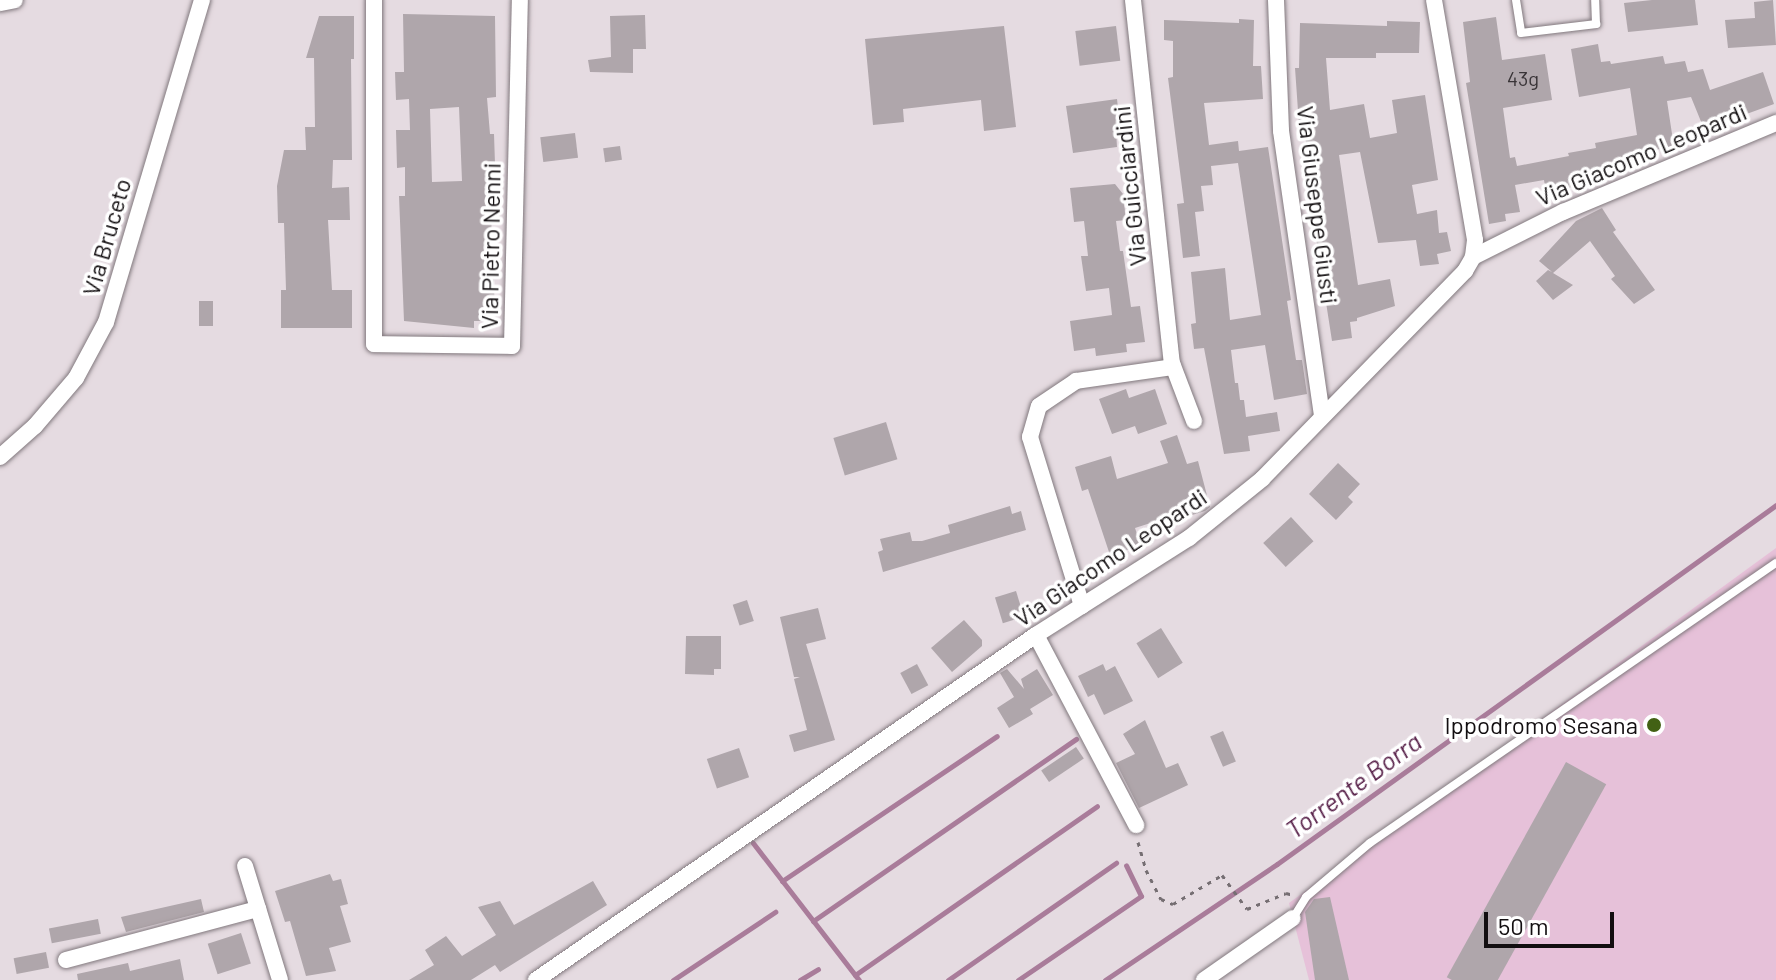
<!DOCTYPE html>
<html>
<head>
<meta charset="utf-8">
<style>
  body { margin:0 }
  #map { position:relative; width:1776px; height:980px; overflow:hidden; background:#e5dbe1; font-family:Barlow,sans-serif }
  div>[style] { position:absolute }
  .green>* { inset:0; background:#e6c1d9 }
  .stream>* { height:5px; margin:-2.5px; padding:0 2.5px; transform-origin:2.5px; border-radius:2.5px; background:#a97c9a }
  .building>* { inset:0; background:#afa6ab; transform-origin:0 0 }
  .path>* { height:3px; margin-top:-1.5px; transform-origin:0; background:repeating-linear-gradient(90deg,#756e72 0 4px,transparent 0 10px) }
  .roads { filter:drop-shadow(0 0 2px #81787d) drop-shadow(0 0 2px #81787d) }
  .service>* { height:8px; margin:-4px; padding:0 4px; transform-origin:4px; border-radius:4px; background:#fff }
  .minor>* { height:16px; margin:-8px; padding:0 8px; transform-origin:8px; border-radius:8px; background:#fff }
  .dots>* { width:22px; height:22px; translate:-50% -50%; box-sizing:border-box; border:4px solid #fff; border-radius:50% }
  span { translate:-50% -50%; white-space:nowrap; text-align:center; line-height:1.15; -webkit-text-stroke:7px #fff; paint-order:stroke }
  .number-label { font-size:20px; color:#393437 }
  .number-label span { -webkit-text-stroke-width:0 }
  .street-label { font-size:24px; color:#120e10 }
  .poi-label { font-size:24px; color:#120e10 }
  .right { translate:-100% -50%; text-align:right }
  .water-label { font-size:26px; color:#551d46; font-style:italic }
  .scale { position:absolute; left:1484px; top:912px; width:130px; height:36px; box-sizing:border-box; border:4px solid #120e10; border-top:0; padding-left:10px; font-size:24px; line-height:28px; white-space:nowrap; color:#120e10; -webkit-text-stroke:6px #fff; paint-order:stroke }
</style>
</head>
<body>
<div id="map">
  <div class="green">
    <i style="clip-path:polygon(1776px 548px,1776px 980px,1309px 980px,1289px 903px)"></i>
  </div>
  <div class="stream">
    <i style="left:753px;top:843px;width:173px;rotate:52.3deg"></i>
    <i style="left:782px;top:881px;width:259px;rotate:-34deg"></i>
    <i style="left:813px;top:921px;width:320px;rotate:-34.7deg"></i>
    <i style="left:855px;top:975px;width:295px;rotate:-34.9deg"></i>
    <i style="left:673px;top:980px;width:123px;rotate:-33.7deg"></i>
    <i style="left:800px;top:980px;width:21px;rotate:-31deg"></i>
    <i style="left:948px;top:980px;width:205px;rotate:-34.9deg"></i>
    <i style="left:1018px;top:980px;width:149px;rotate:-34.3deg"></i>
    <i style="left:1141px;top:896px;width:34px;rotate:-116deg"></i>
    <i style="left:1105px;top:980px;width:207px;rotate:-34deg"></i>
    <i style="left:1277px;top:864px;width:615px;rotate:-35.73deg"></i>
  </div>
  <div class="building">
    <i style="clip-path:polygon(1652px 0,1695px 0,1698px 25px,1628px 32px,1624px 3px)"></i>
    <i style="clip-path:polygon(1773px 0,1776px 45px,1728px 48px,1725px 20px,1755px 18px,1754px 2px)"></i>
    <i style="clip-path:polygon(evenodd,403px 14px,495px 16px,496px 97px,487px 98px,490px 134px,494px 134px,495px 164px,489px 165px,495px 311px,490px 311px,490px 321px,474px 321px,474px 328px,404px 321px,399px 196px,405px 196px,405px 167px,397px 168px,396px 130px,410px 130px,409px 99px,396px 100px,395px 72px,404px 72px,403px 14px,459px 107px,462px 181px,432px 182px,430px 109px,459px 107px)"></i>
    <i style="clip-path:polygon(645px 15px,646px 49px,633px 49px,633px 73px,590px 72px,588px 60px,611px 57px,610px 16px)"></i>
    <i style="clip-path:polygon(319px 16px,354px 16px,354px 59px,351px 59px,352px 160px,333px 160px,332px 188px,349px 187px,350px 220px,328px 220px,332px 290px,352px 290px,352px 328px,281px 328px,281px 290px,286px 290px,284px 223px,278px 223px,277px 186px,284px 150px,306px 150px,305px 127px,315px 127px,314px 58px,306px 58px)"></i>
    <i style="clip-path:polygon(1496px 17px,1502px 60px,1545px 54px,1552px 100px,1503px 108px,1510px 158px,1515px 157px,1517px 166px,1569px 156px,1568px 153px,1596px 148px,1595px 143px,1637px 135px,1630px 88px,1579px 97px,1571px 49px,1598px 44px,1601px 62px,1610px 61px,1611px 64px,1663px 56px,1665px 64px,1685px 61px,1688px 72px,1703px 69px,1710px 90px,1763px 72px,1774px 104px,1741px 116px,1739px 110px,1702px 124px,1691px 97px,1667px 101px,1674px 147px,1629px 154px,1631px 168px,1603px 173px,1603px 177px,1573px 183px,1574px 187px,1546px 192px,1544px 180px,1515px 185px,1520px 212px,1505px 214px,1506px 221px,1489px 224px,1466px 83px,1470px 82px,1463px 22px)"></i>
    <i style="clip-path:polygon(1239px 19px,1254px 20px,1253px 66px,1261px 66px,1263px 99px,1204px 103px,1209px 145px,1238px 141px,1239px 151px,1268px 147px,1291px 300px,1287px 301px,1296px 360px,1302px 360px,1307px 394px,1274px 400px,1265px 345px,1231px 350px,1235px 383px,1238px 383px,1240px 400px,1244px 400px,1246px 417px,1277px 412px,1280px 431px,1248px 436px,1250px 451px,1224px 454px,1204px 348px,1194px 349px,1191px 324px,1196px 323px,1191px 272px,1225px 268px,1230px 320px,1261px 315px,1238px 163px,1211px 166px,1213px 185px,1201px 186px,1204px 211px,1195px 212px,1200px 256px,1183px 258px,1177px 204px,1184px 203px,1168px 78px,1173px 77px,1173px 41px,1164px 40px,1164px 20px,1239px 23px)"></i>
    <i style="clip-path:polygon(1387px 21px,1420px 22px,1419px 53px,1376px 53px,1376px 58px,1326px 58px,1330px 110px,1364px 104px,1370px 138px,1397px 133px,1392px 100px,1425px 95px,1438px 180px,1412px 185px,1417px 214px,1437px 210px,1439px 233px,1447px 232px,1451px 251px,1437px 254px,1439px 264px,1420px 266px,1416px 240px,1378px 243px,1360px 152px,1339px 155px,1358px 285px,1390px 279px,1395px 306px,1357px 318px,1357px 321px,1350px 322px,1352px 338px,1332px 341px,1316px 238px,1311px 172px,1303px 125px,1299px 125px,1295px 68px,1299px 68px,1300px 23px,1387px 26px)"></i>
    <i style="clip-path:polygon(1004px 26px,1016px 127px,984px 131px,981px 100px,903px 109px,904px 122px,873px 125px,865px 39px)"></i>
    <i style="left:1116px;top:26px;width:35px;height:41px;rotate:83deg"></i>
    <i style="clip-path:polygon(1117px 99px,1120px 126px,1116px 131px,1117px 147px,1073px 153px,1066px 106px)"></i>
    <i style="left:575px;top:133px;width:25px;height:35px;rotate:83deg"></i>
    <i style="left:620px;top:146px;width:14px;height:17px;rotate:82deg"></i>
    <i style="clip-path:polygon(1115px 184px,1123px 194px,1126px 220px,1116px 221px,1120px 251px,1123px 251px,1131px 307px,1140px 306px,1145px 342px,1126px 344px,1127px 352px,1096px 356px,1095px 348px,1074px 351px,1070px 321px,1112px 315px,1109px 288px,1086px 291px,1081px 256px,1088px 256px,1084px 221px,1074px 222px,1070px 188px)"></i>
    <i style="clip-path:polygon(1602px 208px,1616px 230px,1613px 232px,1655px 290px,1634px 304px,1611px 279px,1615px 276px,1590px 241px,1553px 273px,1573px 285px,1553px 300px,1536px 281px,1548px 270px,1552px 272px,1539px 261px,1576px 221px)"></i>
    <i style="left:199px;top:301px;width:14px;height:25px"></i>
    <i style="clip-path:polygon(1126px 389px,1129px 398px,1155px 389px,1167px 424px,1138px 434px,1135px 426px,1112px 434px,1099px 399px)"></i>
    <i style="left:886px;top:422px;width:39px;height:55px;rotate:73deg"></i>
    <i style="clip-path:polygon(1177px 435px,1187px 464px,1198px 461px,1210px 507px,1205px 511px,1192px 515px,1191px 510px,1135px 528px,1141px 546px,1110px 555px,1088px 489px,1082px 491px,1075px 467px,1111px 456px,1117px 479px,1168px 463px,1160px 441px)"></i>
    <i style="clip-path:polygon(1338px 463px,1360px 484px,1348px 497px,1353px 502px,1336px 520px,1309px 494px)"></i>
    <i style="clip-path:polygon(1010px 506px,1012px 514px,1021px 511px,1026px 530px,883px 572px,878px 552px,883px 550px,880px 539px,910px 532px,912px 541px,922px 541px,950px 533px,948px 525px)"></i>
    <i style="left:1291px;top:517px;width:33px;height:38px;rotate:47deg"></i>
    <i style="left:1016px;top:591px;width:27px;height:22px;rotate:73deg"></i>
    <i style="left:747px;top:600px;width:22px;height:15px;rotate:72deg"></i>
    <i style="clip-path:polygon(818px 608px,826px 639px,806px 644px,835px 740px,794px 752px,789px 735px,807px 730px,794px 679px,800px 677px,794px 677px,780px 617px)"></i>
    <i style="clip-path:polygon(964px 620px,982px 640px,982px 646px,952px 672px,931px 648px)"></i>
    <i style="left:1161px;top:628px;width:41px;height:29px;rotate:58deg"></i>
    <i style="clip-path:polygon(686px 636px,721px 636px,721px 669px,714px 669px,714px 675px,685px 674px)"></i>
    <i style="left:917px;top:664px;width:24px;height:19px;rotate:62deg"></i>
    <i style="clip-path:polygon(1103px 664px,1106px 671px,1115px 666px,1133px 701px,1104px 715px,1094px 694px,1088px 697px,1078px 676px)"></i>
    <i style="clip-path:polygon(1007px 669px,1024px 689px,1021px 679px,1037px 669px,1053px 695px,1030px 709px,1033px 714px,1009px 728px,997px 708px,1014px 697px,1000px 673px)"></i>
    <i style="clip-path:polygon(1145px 720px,1166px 768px,1178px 763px,1188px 785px,1139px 808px,1116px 763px,1135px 754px,1123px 734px)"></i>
    <i style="left:1223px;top:731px;width:33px;height:14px;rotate:67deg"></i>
    <i style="left:1076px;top:747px;width:14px;height:42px;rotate:56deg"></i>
    <i style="left:739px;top:748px;width:31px;height:34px;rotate:71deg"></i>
    <i style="left:1566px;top:762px;width:46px;height:246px;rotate:29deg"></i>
    <i style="clip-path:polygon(330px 874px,333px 881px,341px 879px,348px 904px,340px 906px,351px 942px,329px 948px,336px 971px,306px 976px,290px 921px,285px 922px,275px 891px)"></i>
    <i style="clip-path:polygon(593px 881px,607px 905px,500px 972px,495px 965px,471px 980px,409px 980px,434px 965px,425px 950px,446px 936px,462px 956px,496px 935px,478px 907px,500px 901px,514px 925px)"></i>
    <i style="clip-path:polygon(1330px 897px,1349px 980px,1315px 980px,1305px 912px,1314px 899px)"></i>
    <i style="clip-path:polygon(201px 899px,204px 912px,126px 932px,121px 917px)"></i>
    <i style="left:98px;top:919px;width:15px;height:50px;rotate:79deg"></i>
    <i style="left:241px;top:933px;width:32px;height:35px;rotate:72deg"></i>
    <i style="left:46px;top:952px;width:16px;height:33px;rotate:79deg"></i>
    <i style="clip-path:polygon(180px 959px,184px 980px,78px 980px,77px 974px,128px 963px,130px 971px)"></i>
  </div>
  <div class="path">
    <i style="left:1138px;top:842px;width:29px;rotate:74deg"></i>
    <i style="left:1146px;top:870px;width:33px;rotate:63deg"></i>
    <i style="left:1161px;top:899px;width:13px;rotate:23deg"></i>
    <i style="left:1173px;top:904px;width:57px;rotate:-30.6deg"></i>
    <i style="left:1222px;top:875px;width:42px;rotate:53.7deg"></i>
    <i style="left:1247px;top:909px;width:42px;rotate:-22.3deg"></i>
    <i style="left:1286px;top:893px;width:8px;rotate:14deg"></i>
  </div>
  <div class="roads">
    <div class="service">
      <i style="left:1516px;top:0;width:33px;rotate:81deg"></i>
      <i style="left:1521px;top:33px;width:76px;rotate:-6.8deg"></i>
      <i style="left:1596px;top:24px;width:24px;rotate:-92deg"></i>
      <i style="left:1293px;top:918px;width:25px;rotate:-58deg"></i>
      <i style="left:1306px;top:897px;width:84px;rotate:-40.2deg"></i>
      <i style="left:1370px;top:843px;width:493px;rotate:-34.6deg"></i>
    </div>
    <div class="minor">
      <i style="left:374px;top:0;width:344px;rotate:90deg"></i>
      <i style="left:374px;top:344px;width:138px;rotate:0.8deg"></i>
      <i style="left:512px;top:346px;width:346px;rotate:-88.7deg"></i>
      <i style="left:1133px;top:0;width:365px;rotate:83.9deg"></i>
      <i style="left:1172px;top:363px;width:62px;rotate:69.2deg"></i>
      <i style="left:1276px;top:0;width:131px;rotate:87.8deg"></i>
      <i style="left:1281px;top:131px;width:288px;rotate:81.8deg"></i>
      <i style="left:1434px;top:0;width:243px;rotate:80.3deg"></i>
      <i style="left:1475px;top:240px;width:17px;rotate:97deg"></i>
      <i style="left:0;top:3px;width:15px;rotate:-11deg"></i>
      <i style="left:0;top:457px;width:47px;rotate:-41.5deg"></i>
      <i style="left:35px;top:426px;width:63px;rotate:-49.5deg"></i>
      <i style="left:76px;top:378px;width:64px;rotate:-61.8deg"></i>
      <i style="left:106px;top:322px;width:336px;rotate:-73.4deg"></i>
      <i style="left:1082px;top:606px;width:177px;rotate:-107.1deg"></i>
      <i style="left:1030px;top:437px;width:32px;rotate:-74deg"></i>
      <i style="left:1039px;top:406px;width:45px;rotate:-34deg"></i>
      <i style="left:1076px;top:381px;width:98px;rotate:-8.2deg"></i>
      <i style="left:1036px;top:635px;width:215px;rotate:62.2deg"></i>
      <i style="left:245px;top:866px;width:119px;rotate:72.9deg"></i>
      <i style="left:66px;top:960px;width:199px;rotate:-14.9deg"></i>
      <i style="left:536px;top:980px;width:607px;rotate:-34.61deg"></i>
      <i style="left:1036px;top:635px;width:181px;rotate:-32.4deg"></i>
      <i style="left:1189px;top:538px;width:94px;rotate:-38.9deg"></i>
      <i style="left:1262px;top:479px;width:291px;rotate:-45.7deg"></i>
      <i style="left:1465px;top:271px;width:16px;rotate:-60deg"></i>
      <i style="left:1473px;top:257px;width:101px;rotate:-26.6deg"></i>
      <i style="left:1563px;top:212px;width:231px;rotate:-22.7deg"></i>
      <i style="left:1204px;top:980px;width:108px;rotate:-34.9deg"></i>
    </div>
  </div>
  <div class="dots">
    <i style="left:1654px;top:725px;background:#426114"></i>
  </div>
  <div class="number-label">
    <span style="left:1523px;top:78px">43g</span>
  </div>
  <div class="street-label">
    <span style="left:1641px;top:154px;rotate:-23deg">Via Giacomo Leopardi</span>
    <span style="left:1129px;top:186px;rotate:-96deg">Via Guicciardini</span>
    <span style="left:1318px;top:205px;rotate:83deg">Via Giuseppe Giusti</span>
    <span style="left:106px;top:237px;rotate:-74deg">Via Bruceto</span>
    <span style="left:490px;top:246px;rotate:-89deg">Via Pietro Nenni</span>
    <span style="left:1110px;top:557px;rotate:-34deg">Via Giacomo Leopardi</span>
  </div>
  <div class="poi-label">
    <span class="right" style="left:1638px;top:725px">Ippodromo Sesana</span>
  </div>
  <div class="water-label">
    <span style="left:1353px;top:785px;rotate:-36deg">Torrente Borra</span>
  </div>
  <div class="scale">50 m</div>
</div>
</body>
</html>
